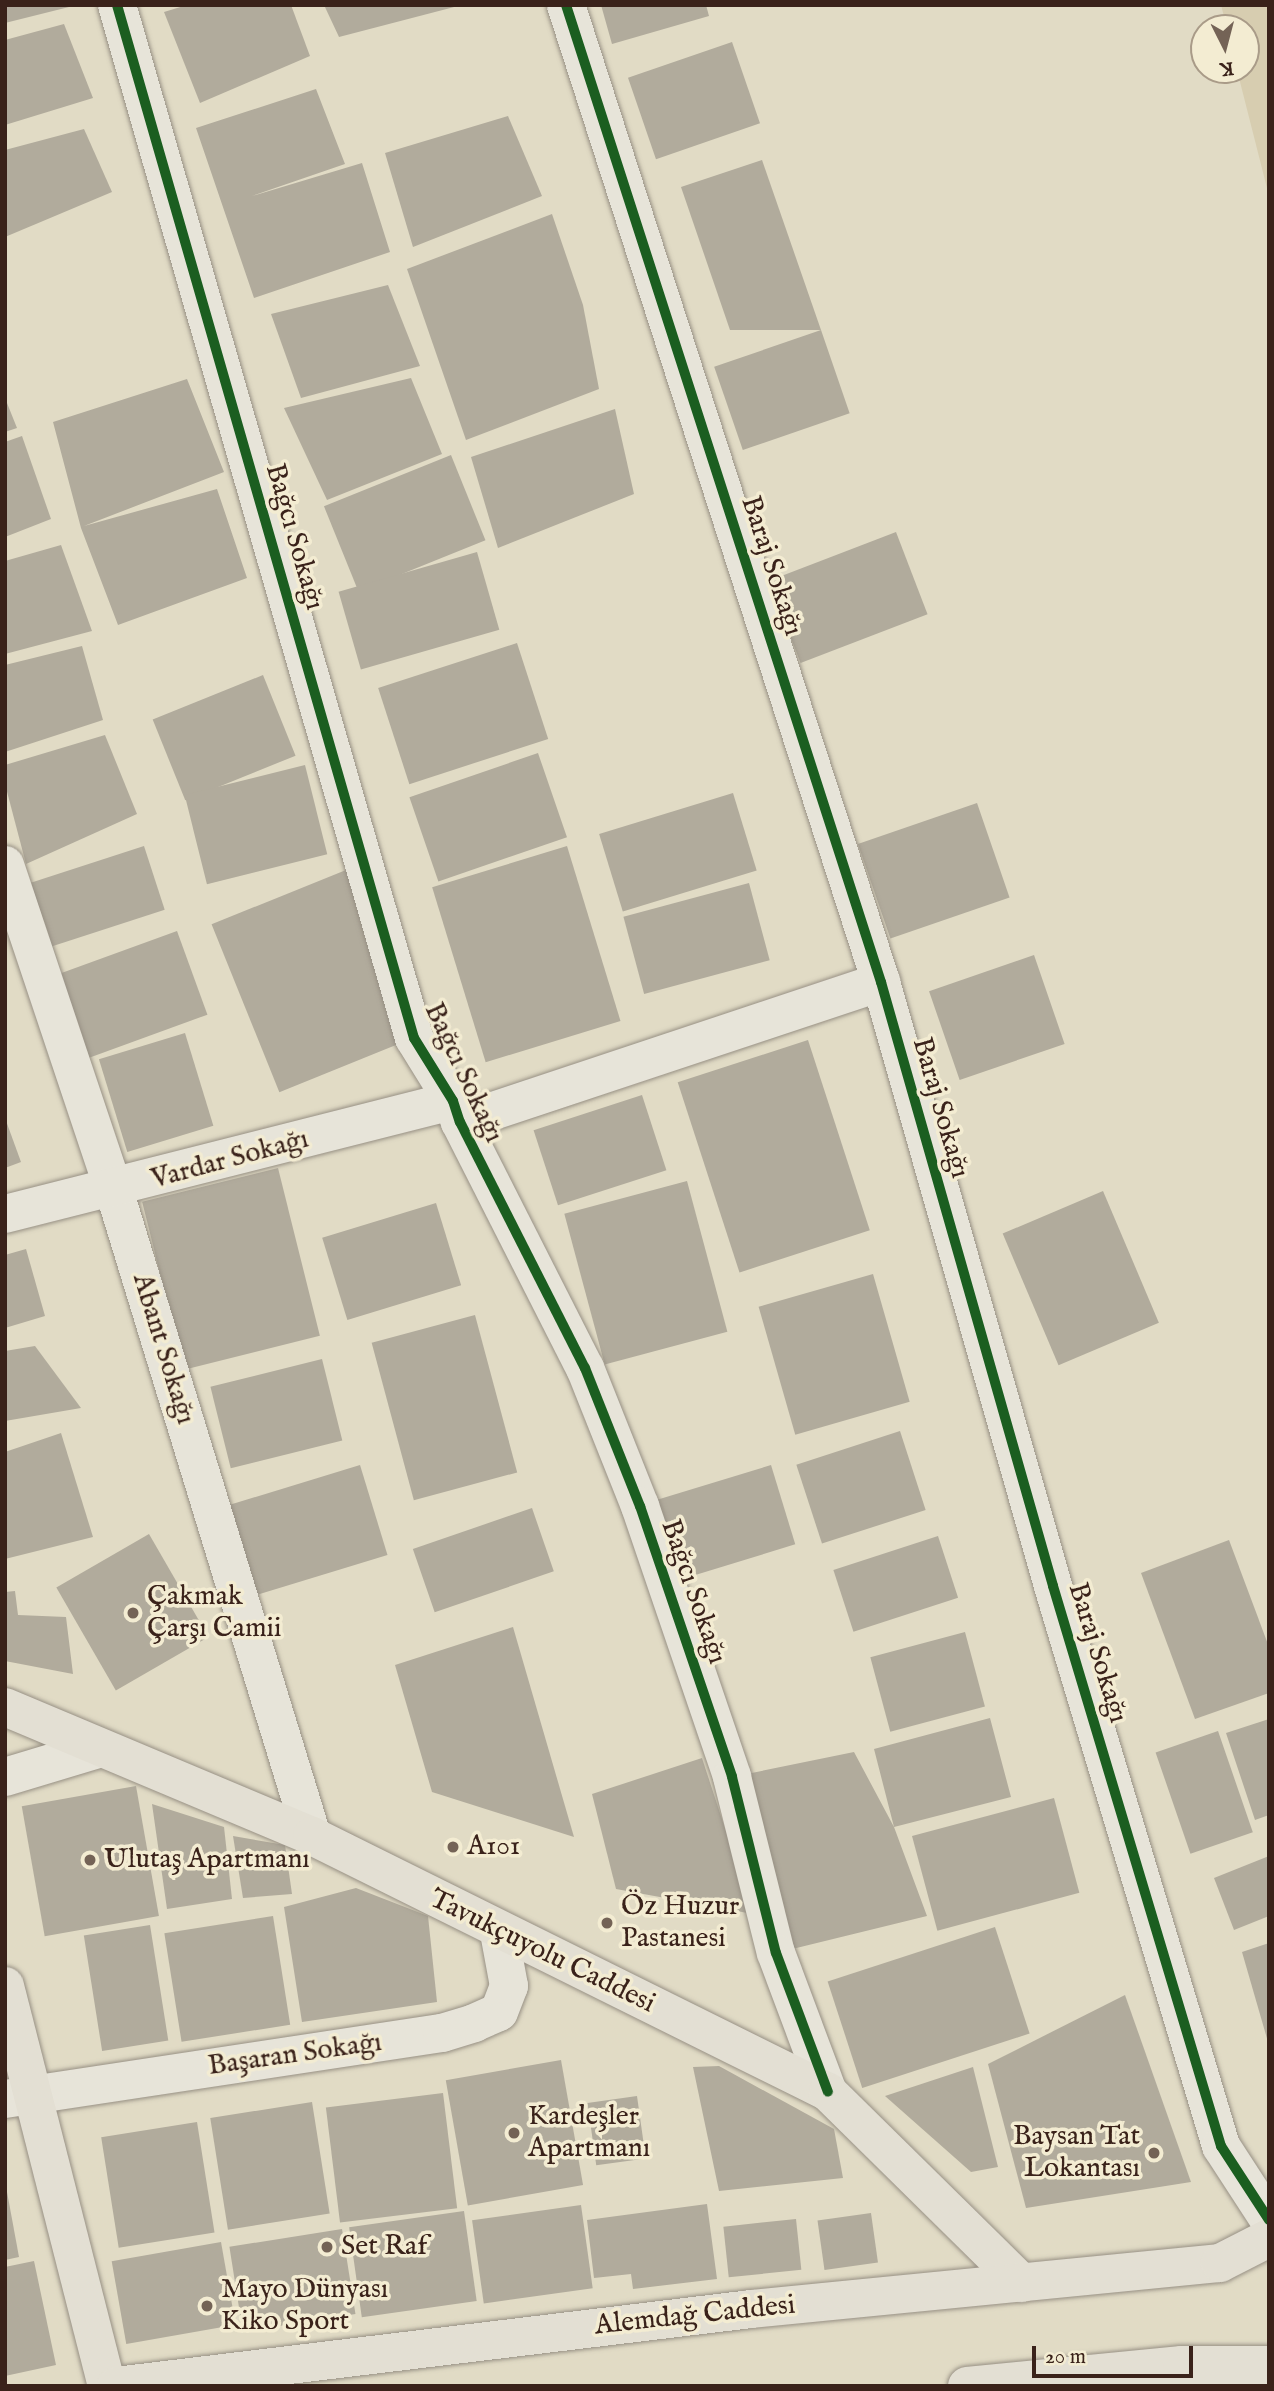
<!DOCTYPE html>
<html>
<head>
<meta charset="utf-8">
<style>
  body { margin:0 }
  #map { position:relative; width:1274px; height:2391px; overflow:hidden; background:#e1dbc5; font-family:"IM FELL English",serif }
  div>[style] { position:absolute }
  .green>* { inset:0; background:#d7cdb0 }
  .building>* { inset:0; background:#b1ab9c; transform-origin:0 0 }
  .roads { filter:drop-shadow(0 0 2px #979084) drop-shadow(0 0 2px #979084) }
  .minor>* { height:38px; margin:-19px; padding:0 19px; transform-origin:19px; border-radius:19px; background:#e7e4d9 }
  .major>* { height:38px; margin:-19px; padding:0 19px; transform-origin:19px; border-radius:19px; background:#e3dfd3 }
  .cycleway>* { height:10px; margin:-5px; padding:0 5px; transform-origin:5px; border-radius:5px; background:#1b5e20 }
  .dots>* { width:19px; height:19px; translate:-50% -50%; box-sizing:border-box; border:4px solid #f3ecd2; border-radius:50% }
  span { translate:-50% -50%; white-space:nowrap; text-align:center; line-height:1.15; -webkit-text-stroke:7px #f3ecd2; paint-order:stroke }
  .street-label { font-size:28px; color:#3a221a }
  .poi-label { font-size:28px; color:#3a221a }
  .left { translate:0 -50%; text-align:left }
  .right { translate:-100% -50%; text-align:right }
  .frame { position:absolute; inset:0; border:7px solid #3a221a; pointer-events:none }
  .north { position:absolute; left:1190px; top:14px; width:70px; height:70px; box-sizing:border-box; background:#f3ecd2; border:2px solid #a99b88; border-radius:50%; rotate:174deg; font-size:19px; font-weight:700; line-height:28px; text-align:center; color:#3a221a }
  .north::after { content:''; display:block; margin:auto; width:24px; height:32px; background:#746356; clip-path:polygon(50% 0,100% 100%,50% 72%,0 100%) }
  .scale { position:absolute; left:1032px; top:2346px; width:161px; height:32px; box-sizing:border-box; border:4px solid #3a221a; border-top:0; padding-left:9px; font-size:21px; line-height:24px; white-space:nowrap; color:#3a221a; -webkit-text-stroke:5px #f3ecd2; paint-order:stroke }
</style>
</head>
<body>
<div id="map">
  <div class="green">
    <i style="clip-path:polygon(1221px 5px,1269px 5px,1269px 196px,1237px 70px,1246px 70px,1246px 28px,1227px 28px)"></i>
  </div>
  <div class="building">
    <i style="clip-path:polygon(5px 5px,73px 5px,73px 6px,5px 23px)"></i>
    <i style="clip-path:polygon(187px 5px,291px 5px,310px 56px,200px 103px,164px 12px)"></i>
    <i style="clip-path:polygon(324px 5px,458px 5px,458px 6px,339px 37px)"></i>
    <i style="clip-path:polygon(601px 5px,706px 5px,709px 16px,612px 44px)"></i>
    <i style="clip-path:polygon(64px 24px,93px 98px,5px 125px,5px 40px)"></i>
    <i style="left:732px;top:42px;width:86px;height:110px;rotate:71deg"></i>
    <i style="clip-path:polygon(316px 89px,345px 164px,252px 196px,362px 163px,390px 252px,254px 298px,196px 128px)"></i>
    <i style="clip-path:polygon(508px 116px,542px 196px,413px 247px,385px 153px)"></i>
    <i style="clip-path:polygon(84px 129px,112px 192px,5px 237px,5px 150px)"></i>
    <i style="clip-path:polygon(762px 160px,821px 330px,730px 330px,681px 187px)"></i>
    <i style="clip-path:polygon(552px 214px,583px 305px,599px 389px,466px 440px,407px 269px)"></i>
    <i style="clip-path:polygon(388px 285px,420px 366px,301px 398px,271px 314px)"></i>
    <i style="left:821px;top:330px;width:88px;height:113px;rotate:71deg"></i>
    <i style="clip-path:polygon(411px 378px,442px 454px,327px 500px,284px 408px)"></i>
    <i style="clip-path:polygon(187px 379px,224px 472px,84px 526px,217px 489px,247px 578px,118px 625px,81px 528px,53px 422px)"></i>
    <i style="clip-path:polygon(5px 398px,17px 428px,5px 432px)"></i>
    <i style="clip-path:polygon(615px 409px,634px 494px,498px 548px,471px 457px)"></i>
    <i style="clip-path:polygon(22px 436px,51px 519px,5px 537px,5px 442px)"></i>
    <i style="left:451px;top:455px;width:92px;height:137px;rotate:68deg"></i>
    <i style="left:896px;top:532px;width:88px;height:136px;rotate:69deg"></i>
    <i style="clip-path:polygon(61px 545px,92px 631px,5px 654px,5px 561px)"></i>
    <i style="left:477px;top:552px;width:81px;height:144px;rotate:74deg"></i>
    <i style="left:517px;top:643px;width:101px;height:146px;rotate:72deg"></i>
    <i style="clip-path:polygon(82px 646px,103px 720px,5px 752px,5px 665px)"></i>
    <i style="left:263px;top:675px;width:87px;height:119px;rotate:68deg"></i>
    <i style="clip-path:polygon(105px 735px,137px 814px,26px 864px,5px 784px,5px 765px)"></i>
    <i style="left:538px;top:753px;width:89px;height:136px;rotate:71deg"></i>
    <i style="left:305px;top:765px;width:92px;height:124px;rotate:76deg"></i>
    <i style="left:733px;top:793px;width:81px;height:140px;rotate:73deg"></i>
    <i style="left:977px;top:803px;width:100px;height:126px;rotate:71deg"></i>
    <i style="left:144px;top:846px;width:67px;height:119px;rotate:72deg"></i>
    <i style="left:567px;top:846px;width:183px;height:141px;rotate:73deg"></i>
    <i style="left:346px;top:870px;width:181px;height:145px;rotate:68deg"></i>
    <i style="left:749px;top:883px;width:80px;height:130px;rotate:75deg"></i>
    <i style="left:177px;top:931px;width:89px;height:128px;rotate:70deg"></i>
    <i style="left:1034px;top:955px;width:94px;height:111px;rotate:71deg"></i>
    <i style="left:185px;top:1033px;width:97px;height:90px;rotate:73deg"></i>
    <i style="left:808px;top:1040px;width:200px;height:137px;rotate:72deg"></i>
    <i style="left:642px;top:1095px;width:79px;height:114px;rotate:72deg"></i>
    <i style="clip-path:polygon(5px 1118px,21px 1162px,5px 1168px)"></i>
    <i style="left:278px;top:1168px;width:173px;height:140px;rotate:76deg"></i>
    <i style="left:687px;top:1181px;width:156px;height:127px;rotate:75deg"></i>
    <i style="left:1103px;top:1191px;width:143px;height:109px;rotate:67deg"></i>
    <i style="left:436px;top:1203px;width:86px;height:119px;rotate:73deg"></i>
    <i style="clip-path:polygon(26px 1249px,45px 1316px,5px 1328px,5px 1255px)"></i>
    <i style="left:873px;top:1274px;width:133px;height:119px;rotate:74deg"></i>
    <i style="left:475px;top:1315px;width:163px;height:107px;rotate:75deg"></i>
    <i style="clip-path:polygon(35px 1346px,81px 1408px,5px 1421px,5px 1351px)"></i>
    <i style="left:322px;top:1359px;width:84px;height:115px;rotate:76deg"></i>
    <i style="left:900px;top:1431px;width:83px;height:109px;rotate:72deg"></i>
    <i style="clip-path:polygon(61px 1433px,93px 1537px,5px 1559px,5px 1452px)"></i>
    <i style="left:360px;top:1465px;width:94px;height:154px;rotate:73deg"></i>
    <i style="left:771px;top:1465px;width:83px;height:137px;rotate:73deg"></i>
    <i style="left:532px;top:1508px;width:67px;height:126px;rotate:71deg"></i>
    <i style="left:149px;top:1534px;width:119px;height:107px;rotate:60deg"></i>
    <i style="left:938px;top:1536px;width:65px;height:110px;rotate:72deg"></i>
    <i style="clip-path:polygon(1229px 1540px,1269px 1647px,1269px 1693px,1195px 1719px,1141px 1573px)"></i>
    <i style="clip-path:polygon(15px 1591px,18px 1615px,66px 1617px,73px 1674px,5px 1661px,5px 1592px)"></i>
    <i style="clip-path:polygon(513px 1627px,574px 1837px,432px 1792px,395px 1665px)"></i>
    <i style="left:965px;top:1632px;width:77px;height:98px;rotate:75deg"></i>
    <i style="clip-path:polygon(990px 1718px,1011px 1797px,894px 1827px,927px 1916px,776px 1953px,732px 1777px,854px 1752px,894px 1827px,874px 1749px)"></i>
    <i style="clip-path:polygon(1269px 1719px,1269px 1815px,1255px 1820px,1226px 1733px)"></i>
    <i style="left:1218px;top:1731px;width:107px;height:66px;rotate:71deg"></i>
    <i style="clip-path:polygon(702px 1758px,753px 1914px,616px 1889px,592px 1794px)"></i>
    <i style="left:136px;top:1786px;width:132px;height:116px;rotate:80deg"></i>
    <i style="left:1054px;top:1798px;width:98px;height:147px;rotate:75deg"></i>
    <i style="clip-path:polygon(152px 1804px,224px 1827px,232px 1899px,167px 1909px)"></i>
    <i style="clip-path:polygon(233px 1836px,285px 1845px,292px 1894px,243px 1898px)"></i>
    <i style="clip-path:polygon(1269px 1856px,1269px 1916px,1234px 1930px,1214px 1878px)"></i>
    <i style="clip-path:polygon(356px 1888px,428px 1916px,437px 2002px,302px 2022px,284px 1907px)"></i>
    <i style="left:273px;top:1916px;width:110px;height:110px;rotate:81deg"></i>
    <i style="left:150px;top:1925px;width:117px;height:67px;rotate:81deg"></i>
    <i style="left:995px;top:1927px;width:112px;height:176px;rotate:72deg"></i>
    <i style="clip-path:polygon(1269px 1943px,1269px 2042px,1268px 2042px,1242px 1952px)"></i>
    <i style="clip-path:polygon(1125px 1995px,1191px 2182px,1026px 2208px,988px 2064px)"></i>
    <i style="left:561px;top:2060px;width:127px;height:117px;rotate:80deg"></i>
    <i style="clip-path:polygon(719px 2066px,834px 2129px,843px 2178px,719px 2191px,693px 2067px)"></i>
    <i style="clip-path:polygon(973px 2067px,998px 2167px,971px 2172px,885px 2096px)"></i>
    <i style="left:443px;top:2093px;width:116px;height:118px;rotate:83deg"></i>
    <i style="left:637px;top:2096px;width:63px;height:50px;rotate:82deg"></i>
    <i style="left:312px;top:2102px;width:113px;height:103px;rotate:81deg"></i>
    <i style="left:197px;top:2122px;width:112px;height:97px;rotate:81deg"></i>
    <i style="clip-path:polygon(5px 2181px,19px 2257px,5px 2260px)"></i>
    <i style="clip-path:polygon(707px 2204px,717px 2279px,633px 2289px,631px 2274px,594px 2278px,587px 2220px)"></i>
    <i style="left:581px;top:2205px;width:84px;height:110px;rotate:82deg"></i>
    <i style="left:464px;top:2211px;width:91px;height:116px;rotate:82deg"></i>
    <i style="left:871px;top:2213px;width:50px;height:54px;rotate:82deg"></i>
    <i style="left:796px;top:2219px;width:51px;height:73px;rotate:84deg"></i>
    <i style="left:342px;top:2229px;width:86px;height:114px;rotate:81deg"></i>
    <i style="left:221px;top:2242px;width:84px;height:111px;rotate:80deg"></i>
    <i style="clip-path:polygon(34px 2261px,56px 2365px,5px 2376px,5px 2267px)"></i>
  </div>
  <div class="roads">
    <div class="minor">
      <i style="left:117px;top:5px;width:1075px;rotate:73.96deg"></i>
      <i style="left:414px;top:1038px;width:74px;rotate:58.2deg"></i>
      <i style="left:453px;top:1101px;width:22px;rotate:72deg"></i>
      <i style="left:460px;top:1122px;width:276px;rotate:63.1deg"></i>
      <i style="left:585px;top:1368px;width:149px;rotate:68.3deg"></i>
      <i style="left:640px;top:1506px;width:286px;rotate:71.2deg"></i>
      <i style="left:732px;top:1777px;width:181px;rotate:76deg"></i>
      <i style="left:776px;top:1953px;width:148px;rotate:69.5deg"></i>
      <i style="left:566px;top:5px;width:1027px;rotate:72.13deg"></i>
      <i style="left:881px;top:982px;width:628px;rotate:74.1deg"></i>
      <i style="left:1053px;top:1586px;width:585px;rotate:73.3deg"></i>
      <i style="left:1221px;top:2146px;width:88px;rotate:57deg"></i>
      <i style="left:5px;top:865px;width:343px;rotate:71.5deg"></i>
      <i style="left:114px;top:1190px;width:676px;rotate:72.96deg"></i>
      <i style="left:460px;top:1122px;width:444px;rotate:-18.4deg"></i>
      <i style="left:5px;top:1214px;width:462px;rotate:-14.2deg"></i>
      <i style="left:5px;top:1777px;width:97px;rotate:-16.8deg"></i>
      <i style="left:5px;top:2099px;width:442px;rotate:-8.6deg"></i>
      <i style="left:442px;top:2033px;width:34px;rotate:-17deg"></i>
      <i style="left:474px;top:2023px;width:27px;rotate:-24deg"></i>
      <i style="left:499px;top:2012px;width:28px;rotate:-69deg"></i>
      <i style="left:509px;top:1986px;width:55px;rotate:-100.5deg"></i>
    </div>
    <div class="major">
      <i style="left:5px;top:1707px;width:333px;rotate:22.8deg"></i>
      <i style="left:312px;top:1836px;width:576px;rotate:26.39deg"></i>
      <i style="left:828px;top:2092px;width:272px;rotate:44.6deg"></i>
      <i style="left:5px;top:1986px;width:413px;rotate:75.7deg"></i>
      <i style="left:116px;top:2386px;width:640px;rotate:-6.91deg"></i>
      <i style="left:751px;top:2309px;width:471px;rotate:-5.6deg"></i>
      <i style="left:1220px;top:2263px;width:55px;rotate:-27deg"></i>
      <i style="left:967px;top:2386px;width:216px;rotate:-5.6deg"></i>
      <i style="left:1182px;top:2365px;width:87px"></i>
    </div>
  </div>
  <div class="cycleway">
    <i style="left:117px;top:5px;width:1075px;rotate:73.96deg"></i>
    <i style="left:414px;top:1038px;width:74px;rotate:58.2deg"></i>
    <i style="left:453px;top:1101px;width:22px;rotate:72deg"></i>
    <i style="left:460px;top:1122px;width:276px;rotate:63.1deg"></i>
    <i style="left:585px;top:1368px;width:149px;rotate:68.3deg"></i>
    <i style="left:640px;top:1506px;width:286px;rotate:71.2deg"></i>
    <i style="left:732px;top:1777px;width:181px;rotate:76deg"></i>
    <i style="left:776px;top:1953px;width:148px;rotate:69.5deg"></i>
    <i style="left:566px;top:5px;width:1027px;rotate:72.13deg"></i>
    <i style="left:881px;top:982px;width:628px;rotate:74.1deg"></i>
    <i style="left:1053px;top:1586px;width:585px;rotate:73.3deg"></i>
    <i style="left:1221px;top:2146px;width:88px;rotate:57deg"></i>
  </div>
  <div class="dots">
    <i style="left:133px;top:1613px;background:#746356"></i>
    <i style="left:453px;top:1847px;background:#746356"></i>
    <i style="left:90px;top:1860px;background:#746356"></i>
    <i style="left:607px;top:1923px;background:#746356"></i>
    <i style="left:514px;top:2133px;background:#746356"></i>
    <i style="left:1154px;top:2153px;background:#746356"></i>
    <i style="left:327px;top:2247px;background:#746356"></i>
    <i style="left:207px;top:2306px;background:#746356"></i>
  </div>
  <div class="street-label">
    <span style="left:294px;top:537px;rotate:74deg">Bağcı Sokağı</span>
    <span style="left:771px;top:566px;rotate:72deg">Baraj Sokağı</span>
    <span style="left:463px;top:1073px;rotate:65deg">Bağcı Sokağı</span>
    <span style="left:940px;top:1108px;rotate:74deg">Baraj Sokağı</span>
    <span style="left:230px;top:1160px;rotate:-15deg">Vardar Sokağı</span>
    <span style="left:163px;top:1349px;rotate:73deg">Abant Sokağı</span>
    <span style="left:693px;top:1592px;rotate:71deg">Bağcı Sokağı</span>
    <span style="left:1097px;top:1653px;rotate:73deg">Baraj Sokağı</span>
    <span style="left:542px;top:1952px;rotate:26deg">Tavukçuyolu Caddesi</span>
    <span style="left:295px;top:2055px;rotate:-8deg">Başaran Sokağı</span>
    <span style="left:695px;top:2316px;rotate:-6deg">Alemdağ Caddesi</span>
  </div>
  <div class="poi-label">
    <span class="left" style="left:147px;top:1613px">Çakmak<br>Çarşı Camii</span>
    <span class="left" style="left:467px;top:1847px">A101</span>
    <span class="left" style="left:104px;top:1860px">Ulutaş Apartmanı</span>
    <span class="left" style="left:621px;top:1923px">Öz Huzur<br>Pastanesi</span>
    <span class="left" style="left:528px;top:2133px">Kardeşler<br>Apartmanı</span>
    <span class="right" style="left:1140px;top:2153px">Baysan Tat<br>Lokantası</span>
    <span class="left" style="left:341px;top:2247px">Set Raf</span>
    <span class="left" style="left:221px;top:2306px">Mayo Dünyası<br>Kiko Sport</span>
  </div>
  <div class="frame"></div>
  <div class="north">K</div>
  <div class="scale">20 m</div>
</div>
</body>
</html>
